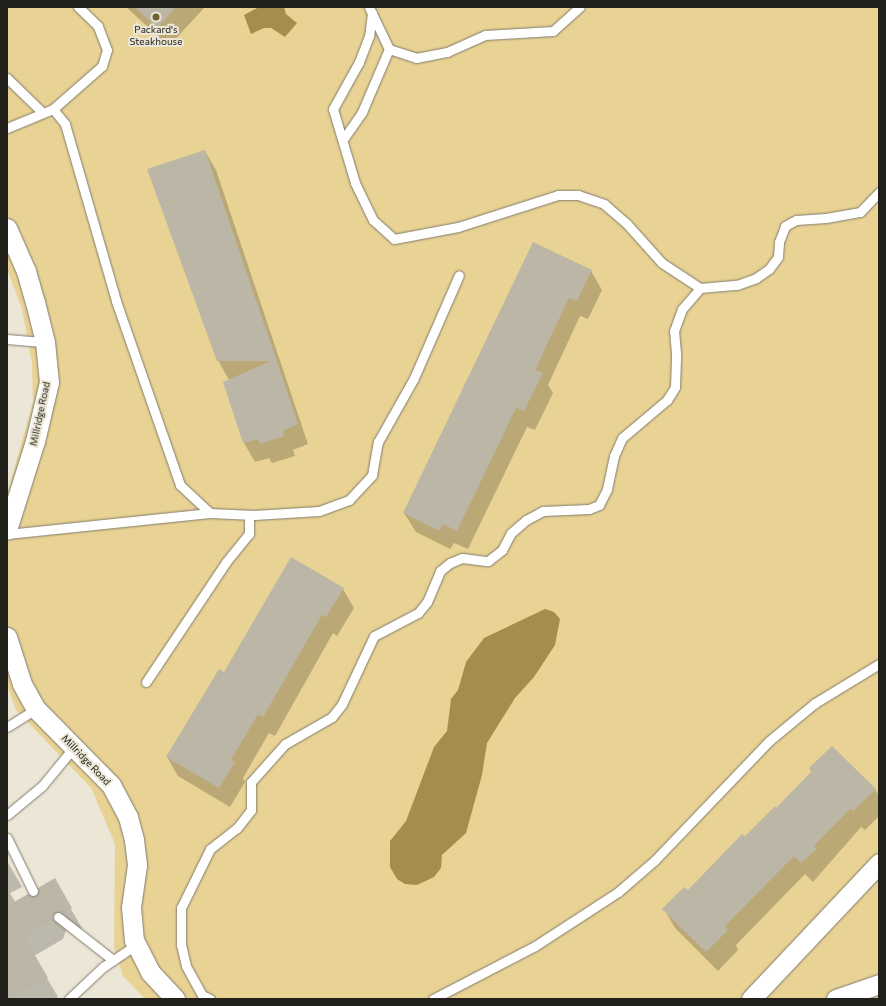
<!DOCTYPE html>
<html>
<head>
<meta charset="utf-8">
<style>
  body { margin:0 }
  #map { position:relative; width:886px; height:1006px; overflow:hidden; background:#ece6d6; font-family:Commissioner,sans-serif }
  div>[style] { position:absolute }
  .green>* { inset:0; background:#e9d394 }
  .water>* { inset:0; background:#a38e4d }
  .shadow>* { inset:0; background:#0003 }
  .building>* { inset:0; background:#bbb6a6 }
  .roads { filter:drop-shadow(0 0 1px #817c6d) drop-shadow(0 0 1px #817c6d) }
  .service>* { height:9px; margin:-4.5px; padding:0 4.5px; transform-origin:4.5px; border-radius:4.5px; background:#fff }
  .minor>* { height:19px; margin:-9.5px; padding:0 9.5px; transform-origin:9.5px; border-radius:9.5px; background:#fff }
  .dots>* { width:11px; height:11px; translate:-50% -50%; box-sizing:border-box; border:2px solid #ece6d6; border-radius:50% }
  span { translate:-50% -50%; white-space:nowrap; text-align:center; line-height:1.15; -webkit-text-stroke:4px #ece6d6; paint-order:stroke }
  .poi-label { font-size:10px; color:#22201a }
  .street-label { font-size:10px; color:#22201a }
  .frame { position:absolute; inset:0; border:8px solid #22201a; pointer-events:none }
</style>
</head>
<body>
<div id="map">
  <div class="green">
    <i style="clip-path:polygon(7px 7px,879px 7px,879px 999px,145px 999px,123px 976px,114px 947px,115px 844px,91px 788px,16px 710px,7px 685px,7px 495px,33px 402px,32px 363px,22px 309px,7px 269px)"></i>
  </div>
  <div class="water">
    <i style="clip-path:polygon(259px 7px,284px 7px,286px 14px,297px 23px,285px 37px,271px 28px,264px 28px,251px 34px,244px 15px)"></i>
    <i style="clip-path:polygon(545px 609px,554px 612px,560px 619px,555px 645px,534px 677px,515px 698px,487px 743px,482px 775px,466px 833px,442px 855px,441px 868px,434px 877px,417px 885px,405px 884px,397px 879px,390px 867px,390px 841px,406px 821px,434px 747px,447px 731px,451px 699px,458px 690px,466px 662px,484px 638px)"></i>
  </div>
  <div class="shadow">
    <i style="clip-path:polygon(126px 7px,205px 7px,169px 46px)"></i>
    <i style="clip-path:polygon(205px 151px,216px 170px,308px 444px,293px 450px,295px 456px,272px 463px,269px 458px,255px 462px,244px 443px,224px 382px,229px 380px,218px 360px)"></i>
    <i style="clip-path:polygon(534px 243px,591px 271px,602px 290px,588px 319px,580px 316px,548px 385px,553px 393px,535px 430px,527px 427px,468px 549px,454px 543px,450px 549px,416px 532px,404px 513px)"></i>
    <i style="clip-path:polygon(343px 589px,354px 608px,337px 636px,333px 633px,275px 736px,269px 733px,243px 778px,245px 782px,230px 807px,178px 776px,167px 757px,224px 673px)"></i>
    <i style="clip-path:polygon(810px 768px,875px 789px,879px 796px,879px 816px,865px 830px,861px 827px,813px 882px,805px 874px,736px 945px,738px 950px,718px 971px,675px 928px,664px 909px,688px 891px,776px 810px,812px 773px)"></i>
    <i style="clip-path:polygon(7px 861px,22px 887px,10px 893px,15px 902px,37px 897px,54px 880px,82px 928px,74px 932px,66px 930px,63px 939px,34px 956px,58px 997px,55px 999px,7px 999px)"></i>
  </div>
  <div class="building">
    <i style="clip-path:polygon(135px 7px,176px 7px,157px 28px)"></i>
    <i style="clip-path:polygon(205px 150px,298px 424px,283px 431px,284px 436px,260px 444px,258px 439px,243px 443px,223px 382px,271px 361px,217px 361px,147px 169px)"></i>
    <i style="clip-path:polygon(533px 242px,592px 270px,577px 301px,569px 298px,535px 370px,543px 373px,524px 411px,516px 408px,457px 531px,443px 524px,439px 531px,403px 513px)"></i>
    <i style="clip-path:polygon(291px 557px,344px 588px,326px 617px,322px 615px,263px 717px,258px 714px,231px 760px,235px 762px,219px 788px,166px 757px,219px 669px,224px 672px)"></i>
    <i style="clip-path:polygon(832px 746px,876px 789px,853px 811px,850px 809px,814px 846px,817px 849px,801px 863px,794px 856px,725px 926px,728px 930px,706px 952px,662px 909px,684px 887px,688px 890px,742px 834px,745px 836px,775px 806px,776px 808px,812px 771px,809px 768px)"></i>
    <i style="clip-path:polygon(55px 878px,72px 908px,63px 913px,55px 912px,53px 919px,24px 936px,48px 978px,7px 999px,7px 906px,28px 894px,36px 896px,38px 888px)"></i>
  </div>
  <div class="roads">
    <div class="service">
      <i style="left:372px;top:13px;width:23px;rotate:97deg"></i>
      <i style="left:369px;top:36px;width:28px;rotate:111deg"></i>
      <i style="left:359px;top:62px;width:54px;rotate:119deg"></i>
      <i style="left:333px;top:109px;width:77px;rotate:73.4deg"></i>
      <i style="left:355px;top:183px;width:41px;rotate:64.1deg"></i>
      <i style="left:373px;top:220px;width:28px;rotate:42deg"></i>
      <i style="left:394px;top:239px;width:65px;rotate:-10.6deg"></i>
      <i style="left:458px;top:227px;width:105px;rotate:-17.7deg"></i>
      <i style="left:558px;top:195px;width:20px"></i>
      <i style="left:578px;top:195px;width:28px;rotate:19deg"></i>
      <i style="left:604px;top:204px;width:30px;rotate:41deg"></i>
      <i style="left:627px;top:224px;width:52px;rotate:48.1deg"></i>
      <i style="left:662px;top:263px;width:45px;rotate:33.3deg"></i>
      <i style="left:389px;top:49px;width:28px;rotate:18deg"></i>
      <i style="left:416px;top:58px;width:32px;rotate:-11deg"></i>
      <i style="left:447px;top:52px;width:42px;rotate:-24.1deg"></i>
      <i style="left:485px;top:35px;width:68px;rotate:-3.4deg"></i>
      <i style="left:553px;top:31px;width:36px;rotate:-42deg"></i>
      <i style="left:7px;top:78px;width:50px;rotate:44.2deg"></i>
      <i style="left:53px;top:109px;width:65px;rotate:-41.3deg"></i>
      <i style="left:102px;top:66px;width:17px;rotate:-73deg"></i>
      <i style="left:107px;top:50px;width:26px;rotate:-111deg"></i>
      <i style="left:98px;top:26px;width:28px;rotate:-136deg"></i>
      <i style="left:7px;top:128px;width:50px;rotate:-22.4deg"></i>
      <i style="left:53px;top:109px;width:19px;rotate:51deg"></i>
      <i style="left:65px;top:124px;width:184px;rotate:73.9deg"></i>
      <i style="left:116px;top:301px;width:195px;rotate:70.8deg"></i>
      <i style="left:180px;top:485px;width:41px;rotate:43deg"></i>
      <i style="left:210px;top:513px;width:44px;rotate:2.6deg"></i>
      <i style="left:254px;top:515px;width:65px;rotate:-3.5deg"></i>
      <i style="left:319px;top:511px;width:32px;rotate:-20deg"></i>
      <i style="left:349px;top:500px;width:34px;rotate:-47deg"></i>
      <i style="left:372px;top:475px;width:34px;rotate:-80deg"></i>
      <i style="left:378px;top:442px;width:73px;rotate:-60.6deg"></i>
      <i style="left:414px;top:378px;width:112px;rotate:-66.4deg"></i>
      <i style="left:344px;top:138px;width:32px;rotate:-55deg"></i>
      <i style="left:362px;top:112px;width:69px;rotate:-66.8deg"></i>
      <i style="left:389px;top:49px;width:47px;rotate:-115.5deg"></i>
      <i style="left:7px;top:339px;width:38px;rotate:5deg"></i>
      <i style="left:7px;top:534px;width:204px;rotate:-5.9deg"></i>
      <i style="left:146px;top:682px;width:144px;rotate:-56.3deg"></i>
      <i style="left:226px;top:562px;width:36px;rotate:-51deg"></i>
      <i style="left:249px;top:534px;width:19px;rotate:-90deg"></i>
      <i style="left:7px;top:727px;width:34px;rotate:-32deg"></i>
      <i style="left:7px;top:815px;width:45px;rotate:-39.6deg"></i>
      <i style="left:42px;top:786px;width:50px;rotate:-50.6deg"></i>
      <i style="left:7px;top:838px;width:59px;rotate:63.9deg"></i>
      <i style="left:58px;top:917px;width:70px;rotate:38deg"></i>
      <i style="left:69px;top:999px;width:47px;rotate:-43.3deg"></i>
      <i style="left:103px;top:967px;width:40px;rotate:-34deg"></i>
      <i style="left:210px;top:999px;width:9px;rotate:-153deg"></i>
      <i style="left:202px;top:995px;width:33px;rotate:-119deg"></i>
      <i style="left:186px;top:966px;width:22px;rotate:-103deg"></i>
      <i style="left:181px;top:945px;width:37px;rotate:-90deg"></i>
      <i style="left:181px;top:908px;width:66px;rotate:-63.8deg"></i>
      <i style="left:210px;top:849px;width:34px;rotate:-38deg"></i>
      <i style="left:237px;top:828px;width:23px;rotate:-52deg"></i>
      <i style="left:251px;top:810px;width:28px;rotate:-90deg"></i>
      <i style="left:251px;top:782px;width:51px;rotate:-48.2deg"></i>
      <i style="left:285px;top:744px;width:54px;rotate:-29.9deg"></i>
      <i style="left:332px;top:717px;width:16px;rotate:-52deg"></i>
      <i style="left:342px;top:704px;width:75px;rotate:-64.8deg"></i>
      <i style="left:374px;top:636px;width:50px;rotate:-27.6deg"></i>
      <i style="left:418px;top:613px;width:14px;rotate:-51deg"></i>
      <i style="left:427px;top:602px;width:34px;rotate:-67deg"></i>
      <i style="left:440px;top:571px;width:13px;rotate:-39deg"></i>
      <i style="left:450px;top:563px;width:13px;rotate:-23deg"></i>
      <i style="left:462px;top:558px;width:26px;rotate:7deg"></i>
      <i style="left:488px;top:561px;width:18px;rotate:-38deg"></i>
      <i style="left:502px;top:550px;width:19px;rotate:-62deg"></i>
      <i style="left:511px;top:533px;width:20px;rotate:-41deg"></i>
      <i style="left:526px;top:520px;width:19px;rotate:-28deg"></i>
      <i style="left:543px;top:511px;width:46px;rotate:-2.5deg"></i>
      <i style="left:589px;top:509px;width:11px;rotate:-22deg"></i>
      <i style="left:599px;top:505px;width:18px;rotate:-63deg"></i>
      <i style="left:607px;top:489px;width:34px;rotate:-78deg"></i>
      <i style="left:614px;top:456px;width:20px;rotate:-66deg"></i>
      <i style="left:622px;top:438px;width:59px;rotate:-40.2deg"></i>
      <i style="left:667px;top:400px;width:15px;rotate:-58deg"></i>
      <i style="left:675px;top:387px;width:34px;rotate:-88deg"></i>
      <i style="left:676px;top:353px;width:22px;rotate:-95deg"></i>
      <i style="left:674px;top:331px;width:23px;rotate:-70deg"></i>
      <i style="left:682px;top:309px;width:28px;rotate:-49deg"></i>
      <i style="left:700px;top:288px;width:37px;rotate:-5deg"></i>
      <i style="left:737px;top:285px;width:20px;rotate:-20deg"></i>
      <i style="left:756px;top:278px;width:16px;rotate:-35deg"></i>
      <i style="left:769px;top:269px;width:15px;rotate:-53deg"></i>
      <i style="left:778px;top:257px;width:15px;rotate:-86deg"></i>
      <i style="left:779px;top:242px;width:17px;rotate:-69deg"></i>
      <i style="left:785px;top:226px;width:13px;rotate:-29deg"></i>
      <i style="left:796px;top:220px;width:30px;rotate:-4deg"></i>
      <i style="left:826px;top:218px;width:35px;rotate:-10deg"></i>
      <i style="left:860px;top:212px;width:28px;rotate:-46deg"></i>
      <i style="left:433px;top:999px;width:115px;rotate:-27.5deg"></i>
      <i style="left:535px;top:946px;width:99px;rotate:-33deg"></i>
      <i style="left:618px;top:892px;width:48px;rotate:-40.7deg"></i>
      <i style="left:654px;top:861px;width:166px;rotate:-46.2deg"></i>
      <i style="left:769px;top:741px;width:60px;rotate:-39.6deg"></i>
      <i style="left:815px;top:703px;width:75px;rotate:-31.4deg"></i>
    </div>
    <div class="minor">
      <i style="left:7px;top:228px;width:47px;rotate:66.2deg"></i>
      <i style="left:26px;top:271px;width:32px;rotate:74deg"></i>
      <i style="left:35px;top:302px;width:41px;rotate:76deg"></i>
      <i style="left:45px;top:342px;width:40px;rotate:84.3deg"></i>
      <i style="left:49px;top:382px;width:61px;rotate:103.3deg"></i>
      <i style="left:35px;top:441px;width:93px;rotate:107.5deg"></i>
      <i style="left:7px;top:637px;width:49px;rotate:72.3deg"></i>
      <i style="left:22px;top:684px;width:29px;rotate:61deg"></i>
      <i style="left:36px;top:709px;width:107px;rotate:45.4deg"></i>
      <i style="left:111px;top:785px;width:36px;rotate:62deg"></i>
      <i style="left:128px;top:817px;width:24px;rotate:75deg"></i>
      <i style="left:134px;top:840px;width:25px;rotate:83deg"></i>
      <i style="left:137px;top:865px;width:42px;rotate:98.1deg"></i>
      <i style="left:131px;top:907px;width:33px;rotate:85deg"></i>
      <i style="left:134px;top:940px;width:36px;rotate:63deg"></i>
      <i style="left:150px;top:972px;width:37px;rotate:47deg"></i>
      <i style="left:751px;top:999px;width:187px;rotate:-46.7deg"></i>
      <i style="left:836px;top:999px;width:46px;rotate:-19.2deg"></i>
    </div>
  </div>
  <div class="dots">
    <i style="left:156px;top:17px;background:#71612f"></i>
  </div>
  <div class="poi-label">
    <span style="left:156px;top:35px">Packard's<br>Steakhouse</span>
  </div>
  <div class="street-label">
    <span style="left:40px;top:414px;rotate:-78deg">Millridge Road</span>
    <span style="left:86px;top:760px;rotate:46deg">Millridge Road</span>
  </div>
  <div class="frame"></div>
</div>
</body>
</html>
